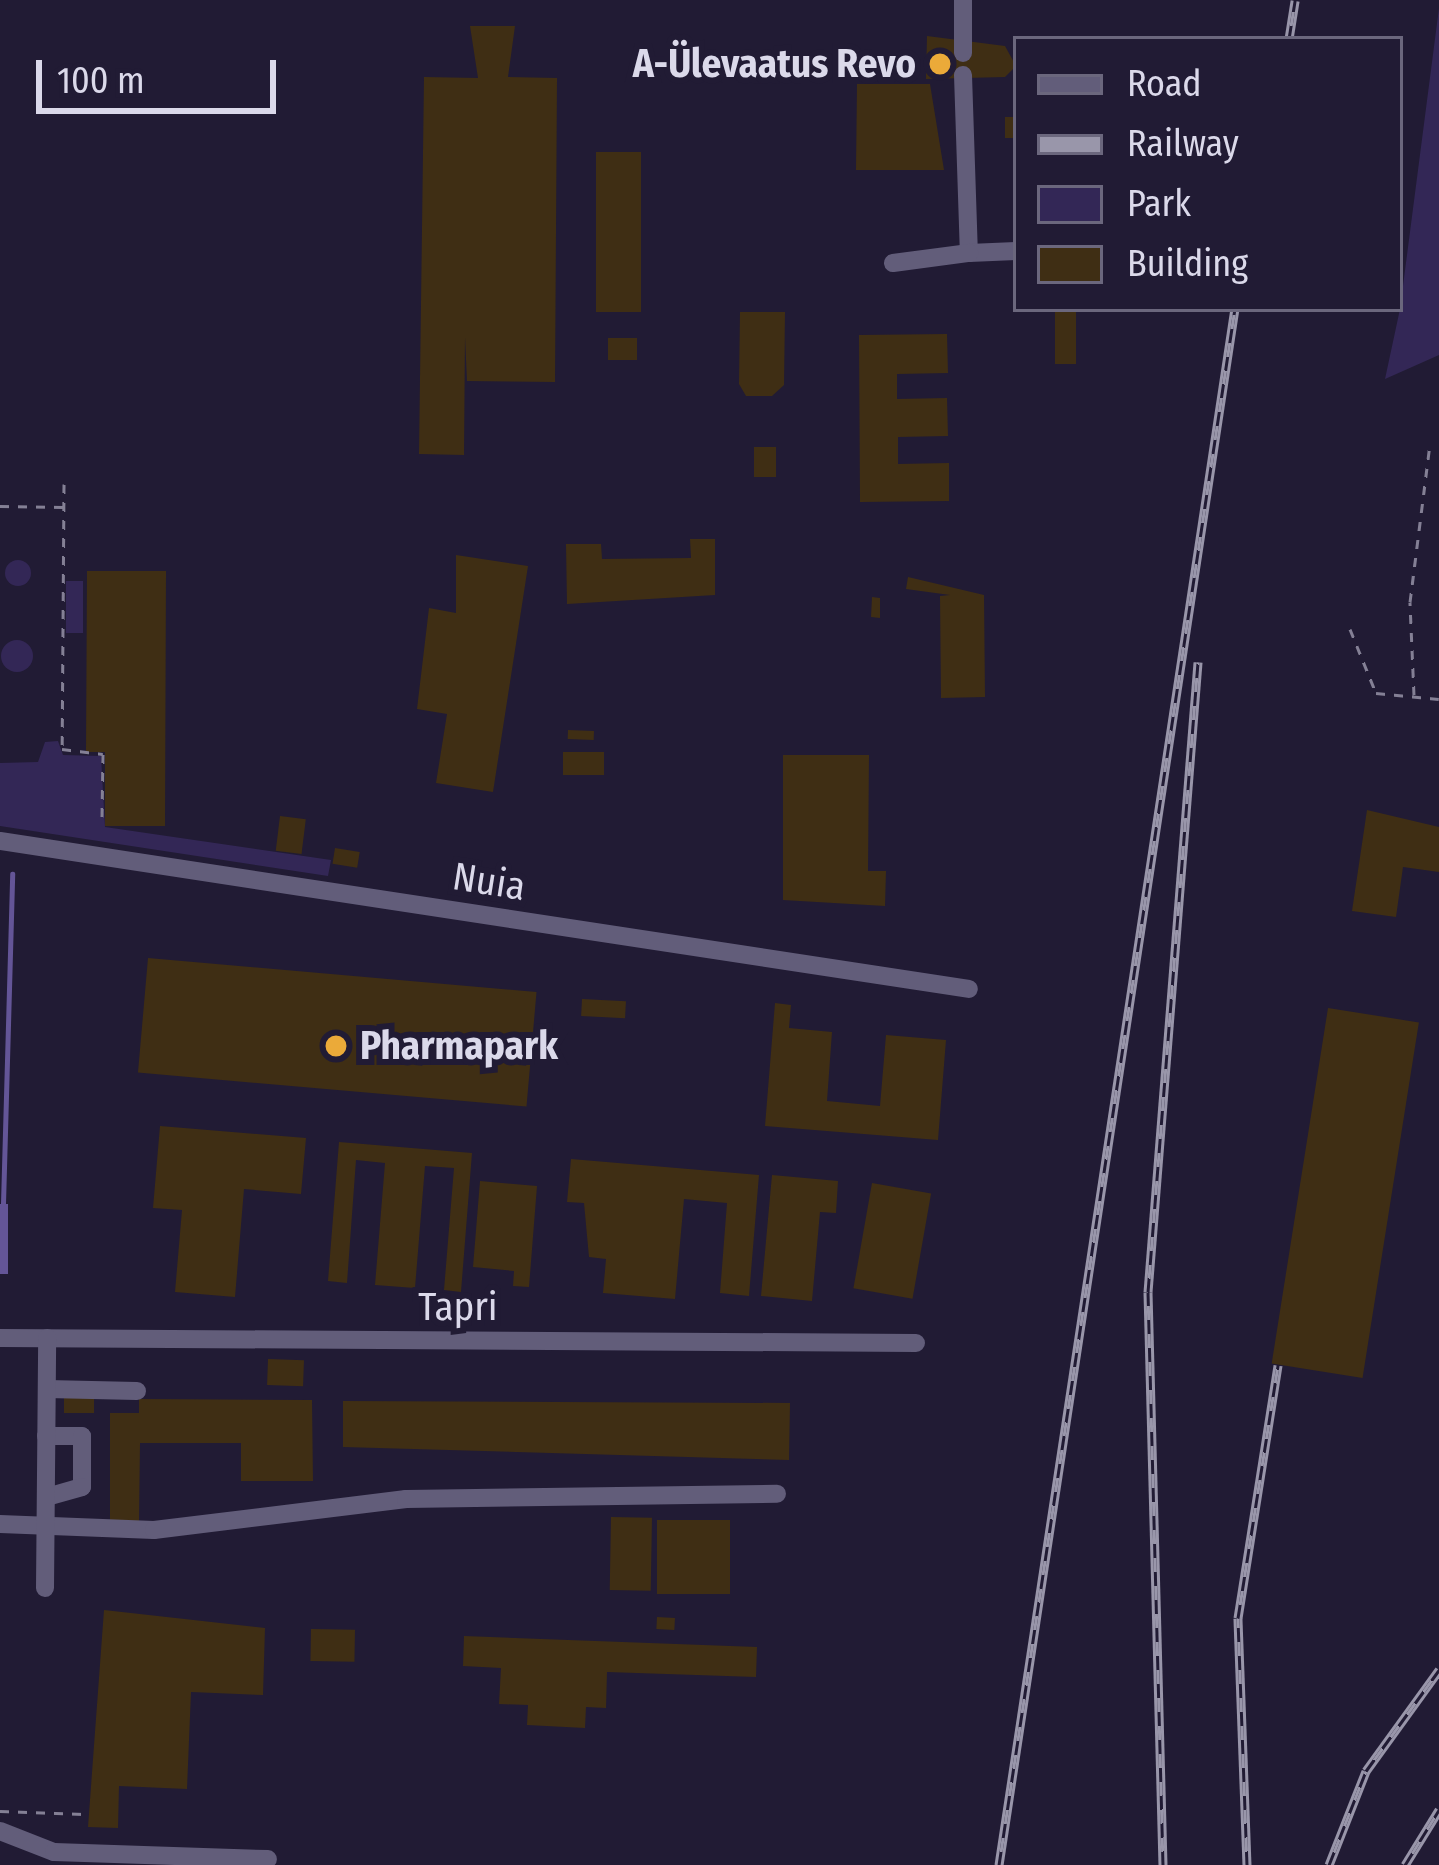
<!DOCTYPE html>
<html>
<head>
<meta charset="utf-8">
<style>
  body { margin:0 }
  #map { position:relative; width:1439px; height:1865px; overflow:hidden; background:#211b34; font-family:"Fira Sans Condensed",sans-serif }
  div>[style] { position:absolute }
  .green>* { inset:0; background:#332756; transform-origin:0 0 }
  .round { border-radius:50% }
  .water>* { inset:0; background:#645597; transform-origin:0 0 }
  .stream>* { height:4.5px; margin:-2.25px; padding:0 2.25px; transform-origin:2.25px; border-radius:2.25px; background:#645597 }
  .building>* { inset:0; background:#3f2e14; transform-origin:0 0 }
  .path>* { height:3px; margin-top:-1.5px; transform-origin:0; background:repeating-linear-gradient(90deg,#848095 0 9px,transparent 0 18px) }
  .minor>* { height:18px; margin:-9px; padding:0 9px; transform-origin:9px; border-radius:9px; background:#625d7a }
  .rail>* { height:9px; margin-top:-4.5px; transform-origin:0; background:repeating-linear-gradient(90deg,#211b34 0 14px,#9996aa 0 28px); box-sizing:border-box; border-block:3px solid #9996aa }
  .dots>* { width:33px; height:33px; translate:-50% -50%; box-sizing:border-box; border:6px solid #211b34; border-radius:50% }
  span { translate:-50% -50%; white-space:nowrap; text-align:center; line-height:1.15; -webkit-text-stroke:12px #211b34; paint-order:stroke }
  .poi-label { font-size:39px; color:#dbd9ea; font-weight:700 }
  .right { translate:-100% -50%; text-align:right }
  .left { translate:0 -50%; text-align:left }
  .street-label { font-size:39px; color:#dbd9ea }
  .legend { position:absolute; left:1013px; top:36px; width:390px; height:276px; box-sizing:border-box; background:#211b34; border:3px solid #6b677d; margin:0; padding:15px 21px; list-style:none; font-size:36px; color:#dbd9ea }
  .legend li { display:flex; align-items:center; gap:24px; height:60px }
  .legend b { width:60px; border:3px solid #6b677d }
  .scale { position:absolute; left:36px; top:60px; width:240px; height:54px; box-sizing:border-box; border:6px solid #dbd9ea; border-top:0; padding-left:15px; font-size:36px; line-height:42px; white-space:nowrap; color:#dbd9ea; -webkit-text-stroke:9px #211b34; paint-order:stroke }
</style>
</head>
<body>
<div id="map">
  <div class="green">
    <i style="clip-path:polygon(1439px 8px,1439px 355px,1385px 379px,1400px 309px)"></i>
    <i class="round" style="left:5px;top:560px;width:26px;height:26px"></i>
    <i style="left:83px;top:581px;width:52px;height:17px;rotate:90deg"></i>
    <i class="round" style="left:1px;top:640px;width:32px;height:32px"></i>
    <i style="clip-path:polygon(58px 741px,63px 755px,101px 756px,105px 827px,331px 860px,328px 876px,0 826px,0 763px,38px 762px,45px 742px)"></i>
  </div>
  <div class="water">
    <i style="left:0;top:1204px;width:8px;height:70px"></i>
  </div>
  <div class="stream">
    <i style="left:3px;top:1204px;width:330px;rotate:-88.4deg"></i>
  </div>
  <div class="building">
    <i style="clip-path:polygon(470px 26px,515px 26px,508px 77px,557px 78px,555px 382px,467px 381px,465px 337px,464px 455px,419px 454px,424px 77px,478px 78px)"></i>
    <i style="clip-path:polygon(927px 36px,1005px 46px,1016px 66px,1005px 77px,926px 79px)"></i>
    <i style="clip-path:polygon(857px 84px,930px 84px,944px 170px,856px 170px)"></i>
    <i style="left:1005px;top:117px;width:11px;height:21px"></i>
    <i style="left:596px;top:152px;width:45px;height:160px"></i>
    <i style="left:1055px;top:309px;width:21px;height:55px"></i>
    <i style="clip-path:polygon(740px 312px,785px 312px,784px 385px,772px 396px,746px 396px,739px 384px)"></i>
    <i style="clip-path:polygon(947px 334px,948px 373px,897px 374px,897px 399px,947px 398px,948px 436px,898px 437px,898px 464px,949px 463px,949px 501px,860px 502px,859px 335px)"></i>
    <i style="left:608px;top:338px;width:29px;height:22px"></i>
    <i style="left:754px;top:447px;width:22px;height:30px"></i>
    <i style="clip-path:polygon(690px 539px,715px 539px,715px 595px,567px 604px,566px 544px,601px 544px,602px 559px,691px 558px)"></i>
    <i style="clip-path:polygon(456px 555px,528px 566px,493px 792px,436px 783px,447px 714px,417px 709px,429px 608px,456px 613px)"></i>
    <i style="clip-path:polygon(87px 571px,166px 571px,165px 826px,105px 826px,105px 752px,86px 752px)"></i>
    <i style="clip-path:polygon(908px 577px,984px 595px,985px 697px,941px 698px,940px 596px,950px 595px,906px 589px)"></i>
    <i style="clip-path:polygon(872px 597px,880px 598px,880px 618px,871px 617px)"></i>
    <i style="left:568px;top:730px;width:26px;height:9px;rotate:2deg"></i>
    <i style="left:563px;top:752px;width:41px;height:23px"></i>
    <i style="clip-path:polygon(783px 755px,869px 755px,868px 871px,886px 871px,885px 906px,783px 900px)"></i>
    <i style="clip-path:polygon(1367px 810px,1439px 827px,1439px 872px,1403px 867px,1396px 917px,1352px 911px)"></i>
    <i style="left:280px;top:816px;width:26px;height:35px;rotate:7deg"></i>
    <i style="left:335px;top:848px;width:25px;height:16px;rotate:9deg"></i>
    <i style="left:148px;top:958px;width:390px;height:115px;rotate:5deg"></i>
    <i style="left:582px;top:999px;width:44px;height:17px;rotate:3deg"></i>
    <i style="clip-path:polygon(775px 1003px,791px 1005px,789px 1028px,832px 1032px,827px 1101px,880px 1106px,886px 1035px,946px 1040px,938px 1140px,765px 1126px)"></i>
    <i style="left:1328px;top:1008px;width:92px;height:360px;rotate:9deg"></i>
    <i style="clip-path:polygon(160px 1126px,306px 1138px,301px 1194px,244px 1189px,235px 1297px,175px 1292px,182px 1210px,153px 1208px)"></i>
    <i style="clip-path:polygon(339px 1142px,472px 1153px,461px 1292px,444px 1290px,454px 1168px,425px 1166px,415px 1288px,375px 1285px,385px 1163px,356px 1160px,347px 1283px,328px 1281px)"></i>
    <i style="clip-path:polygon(571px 1159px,759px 1175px,749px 1296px,720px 1293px,727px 1203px,684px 1199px,675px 1299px,603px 1293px,606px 1259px,589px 1257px,584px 1203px,567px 1202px)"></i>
    <i style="clip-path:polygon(772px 1175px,838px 1181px,836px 1213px,820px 1212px,812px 1301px,761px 1296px)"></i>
    <i style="clip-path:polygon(480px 1181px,537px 1186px,529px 1287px,513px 1286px,514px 1271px,473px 1267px)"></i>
    <i style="left:872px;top:1183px;width:60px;height:107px;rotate:10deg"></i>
    <i style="left:268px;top:1359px;width:36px;height:26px;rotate:2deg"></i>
    <i style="left:64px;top:1398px;width:30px;height:15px"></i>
    <i style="clip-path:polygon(139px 1399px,312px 1400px,313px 1481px,241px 1481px,241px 1443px,140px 1443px,139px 1523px,110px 1523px,110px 1413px,139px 1413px)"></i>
    <i style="clip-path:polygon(343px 1401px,790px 1403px,789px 1460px,343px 1447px)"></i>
    <i style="left:611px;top:1517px;width:41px;height:73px;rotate:1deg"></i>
    <i style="left:657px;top:1520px;width:73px;height:74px"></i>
    <i style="clip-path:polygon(104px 1610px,265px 1628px,263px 1695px,191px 1692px,187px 1789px,119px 1786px,118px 1828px,88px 1827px)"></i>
    <i style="left:657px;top:1617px;width:18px;height:12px;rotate:3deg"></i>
    <i style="left:311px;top:1629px;width:44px;height:32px;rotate:1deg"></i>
    <i style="clip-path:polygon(464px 1636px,757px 1647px,756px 1677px,607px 1672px,606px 1708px,586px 1707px,585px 1728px,527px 1725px,528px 1705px,499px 1704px,501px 1668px,463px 1666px)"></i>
  </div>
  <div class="path">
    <i style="left:64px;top:484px;width:265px;rotate:90.4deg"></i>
    <i style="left:62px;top:749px;width:41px;rotate:7deg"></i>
    <i style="left:103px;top:754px;width:63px;rotate:90.9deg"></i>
    <i style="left:0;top:506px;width:64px;rotate:0.9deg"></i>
    <i style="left:1350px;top:629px;width:69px;rotate:67.9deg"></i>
    <i style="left:1376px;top:693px;width:63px;rotate:5.4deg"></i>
    <i style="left:1414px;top:695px;width:93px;rotate:-92.5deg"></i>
    <i style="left:1410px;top:602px;width:159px;rotate:-82.8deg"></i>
    <i style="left:0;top:1811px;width:84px;rotate:2deg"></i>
  </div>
  <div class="minor">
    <i style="left:963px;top:53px;width:53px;rotate:-90deg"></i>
    <i style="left:963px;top:75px;width:178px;rotate:88.1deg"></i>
    <i style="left:969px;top:253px;width:47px;rotate:-2.4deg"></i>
    <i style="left:893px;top:263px;width:77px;rotate:-7.5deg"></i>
    <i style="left:0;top:841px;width:980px;rotate:8.68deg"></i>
    <i style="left:0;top:1338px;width:916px;rotate:0.31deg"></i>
    <i style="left:47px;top:1389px;width:90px;rotate:1.3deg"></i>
    <i style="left:46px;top:1436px;width:36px"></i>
    <i style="left:82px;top:1436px;width:51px;rotate:90deg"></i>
    <i style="left:82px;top:1487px;width:37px;rotate:164deg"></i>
    <i style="left:0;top:1524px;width:154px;rotate:2.2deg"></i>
    <i style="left:154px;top:1530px;width:254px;rotate:-7deg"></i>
    <i style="left:406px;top:1499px;width:371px;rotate:-0.8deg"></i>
    <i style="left:45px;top:1588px;width:250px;rotate:-89.5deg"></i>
    <i style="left:0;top:1831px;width:58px;rotate:21.3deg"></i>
    <i style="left:54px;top:1852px;width:214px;rotate:1.9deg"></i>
  </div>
  <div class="rail">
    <i style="left:1289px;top:39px;width:39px;rotate:-81deg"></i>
    <i style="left:999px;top:1865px;width:1574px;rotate:-81.38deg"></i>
    <i style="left:1163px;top:1865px;width:573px;rotate:-91.5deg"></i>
    <i style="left:1148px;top:1292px;width:632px;rotate:-85.46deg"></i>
    <i style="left:1247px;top:1865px;width:247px;rotate:-92.1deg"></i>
    <i style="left:1238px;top:1618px;width:256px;rotate:-81deg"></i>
    <i style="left:1329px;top:1865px;width:101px;rotate:-68.5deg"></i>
    <i style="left:1366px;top:1771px;width:125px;rotate:-54.1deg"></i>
    <i style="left:1405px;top:1865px;width:65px;rotate:-58.3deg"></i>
  </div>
  <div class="dots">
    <i style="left:940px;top:64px;background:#ebaa39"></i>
    <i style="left:336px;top:1046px;background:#ebaa39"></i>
  </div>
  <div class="poi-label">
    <span class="right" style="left:916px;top:64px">A-Ülevaatus Revo</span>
    <span class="left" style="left:360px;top:1046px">Pharmapark</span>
  </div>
  <div class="street-label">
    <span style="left:489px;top:882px;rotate:9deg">Nuia</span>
    <span style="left:458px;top:1307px">Tapri</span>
  </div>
  <ul class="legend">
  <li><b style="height:15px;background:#625d7a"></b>Road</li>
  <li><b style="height:15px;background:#9996aa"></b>Railway</li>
  <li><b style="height:33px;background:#332756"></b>Park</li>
  <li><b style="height:33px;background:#3f2e14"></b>Building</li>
  </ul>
  <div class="scale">100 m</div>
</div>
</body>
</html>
